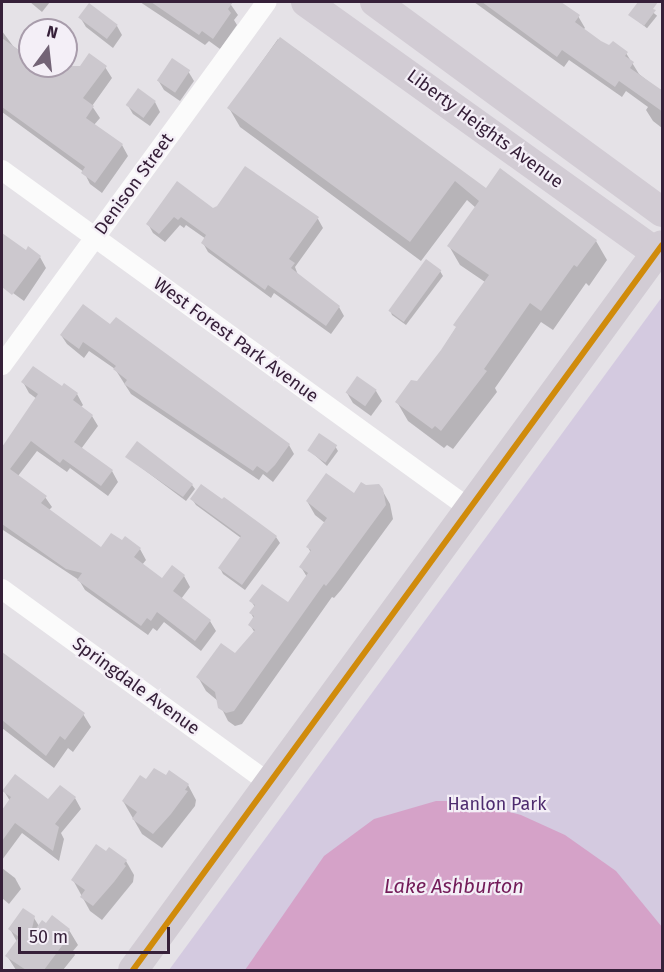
<!DOCTYPE html>
<html>
<head>
<meta charset="utf-8">
<style>
  body { margin:0 }
  #map { position:relative; width:664px; height:972px; overflow:hidden; background:#e5e2e7; font-family:"Fira Sans",sans-serif }
  div>[style] { position:absolute }
  .green>* { inset:0; background:#d4cae0 }
  .water>* { inset:0; background:#d5a2c8 }
  .shadow>* { inset:0; background:#0003; transform-origin:0 0 }
  .building>* { inset:0; background:#ccc8ce; transform-origin:0 0 }
  .street>* { height:20px; margin:-10px; padding:0 10px; transform-origin:10px; border-radius:10px; background:#fbfbfb }
  .primary>* { height:30px; margin:-15px; padding:0 15px; transform-origin:15px; border-radius:15px; background:#d2ccd4 }
  .bus-1>* { height:6px; margin:-3px; padding:0 3px; transform-origin:3px; border-radius:3px; background:#d08b0b }
  span { translate:-50% -50%; white-space:nowrap; text-align:center; line-height:1.15; -webkit-text-stroke:4.5px #f4eff7; paint-order:stroke }
  .street-label { font-size:18px; color:#362039 }
  .park-label { font-size:18px; color:#4e2c6f }
  .water-label { font-size:20px; color:#731c59; font-style:italic }
  .frame { position:absolute; inset:0; border:3px solid #362039; pointer-events:none }
  .north { position:absolute; left:18px; top:18px; width:60px; height:60px; box-sizing:border-box; background:#f4eff7; border:2px solid #a89cab; border-radius:50%; rotate:15deg; font-size:16px; font-weight:700; line-height:24px; text-align:center; color:#362039 }
  .north::after { content:''; display:block; margin:auto; width:21px; height:27px; background:#736476; clip-path:polygon(50% 0,100% 100%,50% 72%,0 100%) }
  .scale { position:absolute; left:18px; top:927px; width:152px; height:27px; box-sizing:border-box; border:3px solid #362039; border-top:0; padding-left:8px; font-size:18px; line-height:21px; white-space:nowrap; color:#362039; -webkit-text-stroke:4px #f4eff7; paint-order:stroke }
</style>
</head>
<body>
<div id="map">
  <div class="green">
    <i style="clip-path:polygon(662px 297px,662px 970px,169px 970px)"></i>
  </div>
  <div class="water">
    <i style="clip-path:polygon(436px 801px,468px 801px,521px 815px,565px 835px,616px 871px,662px 927px,662px 970px,245px 970px,324px 856px,374px 819px)"></i>
  </div>
  <div class="shadow">
    <i style="clip-path:polygon(30px 2px,50px 2px,42px 12px)"></i>
    <i style="clip-path:polygon(140px 2px,229px 2px,238px 15px,234px 20px,237px 25px,220px 49px,209px 41px,205px 45px)"></i>
    <i style="clip-path:polygon(474px 2px,559px 2px,578px 16px,585px 28px,583px 30px,600px 42px,626px 53px,639px 74px,660px 91px,662px 87px,662px 128px,653px 121px,646px 110px,648px 107px,626px 91px,622px 97px,569px 60px,564px 67px)"></i>
    <i style="left:640px;top:2px;width:22px;height:16px;rotate:39deg"></i>
    <i style="clip-path:polygon(80px 17px,117px 26px,122px 35px,113px 48px,86px 27px)"></i>
    <i style="clip-path:polygon(2px 31px,13px 46px,30px 59px,30px 66px,105px 67px,112px 78px,92px 106px,100px 118px,94px 125px,122px 145px,128px 156px,102px 193px,90px 184px,84px 172px,2px 112px)"></i>
    <i style="clip-path:polygon(278px 39px,297px 50px,486px 190px,596px 241px,607px 260px,589px 286px,586px 283px,553px 330px,541px 322px,495px 388px,497px 392px,453px 449px,447px 445px,444px 448px,408px 421px,397px 402px,418px 382px,442px 350px,485px 282px,460px 265px,449px 246px,476px 208px,467px 200px,421px 261px,240px 127px,229px 108px)"></i>
    <i style="clip-path:polygon(188px 71px,194px 81px,180px 101px,164px 90px,158px 80px)"></i>
    <i style="clip-path:polygon(155px 102px,160px 112px,150px 126px,133px 114px,127px 104px)"></i>
    <i style="clip-path:polygon(178px 183px,213px 210px,318px 219px,323px 228px,295px 267px,298px 275px,339px 307px,344px 316px,331px 334px,274px 293px,271px 298px,208px 252px,203px 243px,206px 239px,186px 225px,184px 228px,180px 225px,165px 242px,153px 233px,148px 224px)"></i>
    <i style="clip-path:polygon(2px 234px,26px 252px,28px 248px,40px 257px,46px 268px,24px 301px,2px 285px)"></i>
    <i style="clip-path:polygon(440px 271px,443px 276px,406px 325px,392px 315px,390px 310px)"></i>
    <i style="clip-path:polygon(110px 326px,289px 445px,294px 454px,273px 482px,263px 474px,259px 480px,131px 394px,115px 369px,89px 351px,84px 358px,67px 344px,61px 335px)"></i>
    <i style="clip-path:polygon(358px 379px,376px 391px,382px 401px,371px 416px,353px 403px,347px 393px)"></i>
    <i style="clip-path:polygon(23px 382px,62px 388px,77px 394px,83px 405px,81px 407px,92px 416px,98px 426px,81px 449px,112px 471px,118px 482px,108px 496px,70px 468px,67px 472px,37px 451px,18px 476px,45px 497px,52px 507px,49px 510px,101px 549px,140px 549px,146px 560px,142px 565px,162px 581px,172px 568px,184px 576px,190px 587px,181px 599px,210px 621px,216px 631px,201px 651px,164px 622px,157px 631px,153px 628px,148px 635px,85px 590px,79px 580px,3px 530px,2px 444px,4px 446px,37px 399px,29px 393px)"></i>
    <i style="clip-path:polygon(335px 446px,338px 451px,327px 466px,309px 450px)"></i>
    <i style="clip-path:polygon(127px 457px,192px 485px,195px 489px,186px 501px)"></i>
    <i style="clip-path:polygon(382px 490px,390px 504px,393px 519px,341px 590px,334px 598px,332px 597px,242px 724px,235px 726px,228px 721px,218px 701px,206px 691px,198px 677px,235px 655px,255px 633px,250px 625px,254px 619px,251px 613px,255px 607px,251px 601px,288px 604px,307px 577px,301px 567px,311px 553px,308px 547px,325px 523px,315px 515px,307px 501px)"></i>
    <i style="clip-path:polygon(192px 499px,276px 537px,280px 543px,245px 590px,223px 574px,220px 568px,241px 538px,196px 505px)"></i>
    <i style="clip-path:polygon(2px 653px,83px 714px,91px 727px,73px 752px,68px 748px,54px 768px,2px 728px)"></i>
    <i style="clip-path:polygon(166px 777px,188px 785px,196px 800px,195px 806px,162px 848px,142px 834px,123px 801px,147px 781px)"></i>
    <i style="clip-path:polygon(4px 791px,49px 801px,75px 798px,81px 809px,61px 833px,64px 839px,59px 861px,22px 833px,2px 860px,2px 813px,10px 801px)"></i>
    <i style="clip-path:polygon(126px 861px,134px 875px,133px 882px,102px 920px,90px 911px,73px 880px)"></i>
    <i style="clip-path:polygon(2px 868px,15px 878px,21px 889px,9px 904px,2px 898px)"></i>
    <i style="clip-path:polygon(34px 918px,39px 926px,69px 930px,78px 945px,73px 951px,75px 955px,63px 970px,16px 970px,7px 956px,17px 942px,10px 929px)"></i>
  </div>
  <div class="building">
    <i style="clip-path:polygon(151px 2px,233px 2px,228px 9px,231px 13px,213px 39px,202px 31px,199px 35px)"></i>
    <i style="clip-path:polygon(482px 2px,561px 2px,580px 15px,575px 22px,601px 41px,609px 45px,613px 41px,628px 52px,625px 56px,634px 62px,630px 68px,663px 91px,663px 112px,619px 81px,615px 87px,562px 50px,557px 57px)"></i>
    <i style="clip-path:polygon(638px 2px,658px 2px,653px 9px,656px 10px,644px 26px,628px 15px)"></i>
    <i style="left:89px;top:3px;width:36px;height:18px;rotate:37deg"></i>
    <i style="clip-path:polygon(280px 37px,486px 188px,500px 168px,597px 240px,577px 267px,574px 265px,541px 311px,530px 303px,484px 369px,487px 371px,441px 431px,435px 426px,432px 429px,395px 402px,411px 380px,417px 381px,441px 350px,456px 327px,453px 325px,489px 275px,447px 246px,479px 201px,455px 181px,410px 242px,227px 108px)"></i>
    <i style="clip-path:polygon(2px 38px,30px 58px,30px 66px,80px 66px,89px 53px,107px 66px,83px 98px,94px 106px,86px 118px,123px 144px,95px 183px,81px 173px,85px 167px,2px 107px)"></i>
    <i style="left:172px;top:58px;width:22px;height:27px;rotate:34deg"></i>
    <i style="left:138px;top:88px;width:22px;height:21px;rotate:36deg"></i>
    <i style="clip-path:polygon(245px 166px,319px 217px,289px 259px,295px 263px,291px 268px,340px 306px,326px 326px,268px 285px,265px 290px,201px 243px,206px 235px,181px 217px,178px 220px,174px 217px,159px 234px,146px 224px,177px 181px,213px 208px,217px 206px)"></i>
    <i style="clip-path:polygon(2px 233px,26px 250px,28px 246px,41px 256px,12px 295px,2px 287px)"></i>
    <i style="left:426px;top:259px;width:19px;height:64px;rotate:36deg"></i>
    <i style="clip-path:polygon(83px 304px,110px 324px,116px 317px,290px 444px,275px 465px,267px 473px,257px 466px,253px 471px,124px 384px,127px 380px,113px 369px,116px 366px,96px 351px,83px 342px,79px 349px,60px 335px)"></i>
    <i style="clip-path:polygon(33px 366px,62px 386px,64px 383px,78px 393px,73px 400px,93px 415px,74px 442px,113px 470px,101px 486px,63px 459px,60px 463px,31px 441px,10px 469px,47px 496px,41px 503px,101px 547px,111px 533px,122px 540px,125px 536px,141px 548px,134px 557px,162px 578px,172px 565px,185px 575px,173px 591px,211px 620px,195px 641px,157px 612px,151px 621px,147px 618px,141px 626px,77px 580px,82px 573px,66px 569px,2px 524px,2px 447px,38px 394px,21px 382px)"></i>
    <i style="left:357px;top:376px;width:24px;height:20px;rotate:35deg"></i>
    <i style="left:319px;top:433px;width:22px;height:21px;rotate:34deg"></i>
    <i style="clip-path:polygon(137px 441px,193px 484px,183px 497px,125px 457px)"></i>
    <i style="clip-path:polygon(326px 473px,354px 493px,361px 482px,366px 485px,379px 484px,383px 489px,386px 505px,334px 576px,326px 586px,324px 584px,234px 711px,226px 713px,218px 708px,215px 692px,196px 677px,221px 643px,235px 653px,255px 630px,248px 625px,254px 616px,249px 613px,255px 605px,249px 601px,262px 584px,288px 602px,308px 573px,299px 567px,311px 550px,306px 547px,327px 518px,306px 501px)"></i>
    <i style="clip-path:polygon(201px 484px,222px 499px,224px 497px,277px 536px,242px 585px,218px 568px,241px 536px,190px 499px)"></i>
    <i style="clip-path:polygon(2px 652px,85px 713px,65px 740px,60px 736px,46px 756px,2px 720px)"></i>
    <i style="clip-path:polygon(154px 768px,166px 775px,169px 770px,189px 784px,185px 790px,188px 791px,171px 814px,153px 834px,132px 819px,137px 812px,122px 801px,140px 775px,146px 779px)"></i>
    <i style="clip-path:polygon(15px 774px,48px 799px,60px 785px,76px 797px,55px 824px,59px 827px,53px 851px,15px 823px,2px 841px,2px 810px,11px 797px,2px 791px)"></i>
    <i style="clip-path:polygon(96px 844px,106px 851px,109px 847px,127px 860px,124px 864px,126px 866px,114px 882px,93px 906px,80px 897px,85px 890px,71px 880px)"></i>
    <i style="clip-path:polygon(23px 908px,35px 916px,30px 937px,42px 920px,46px 923px,52px 915px,70px 929px,65px 937px,67px 939px,44px 970px,26px 970px,5px 956px,19px 937px,8px 929px)"></i>
  </div>
  <div class="street">
    <i style="left:2px;top:170px;width:578px;rotate:35.92deg"></i>
    <i style="left:2px;top:365px;width:449px;rotate:-53.9deg"></i>
    <i style="left:2px;top:589px;width:331px;rotate:36deg"></i>
  </div>
  <div class="primary">
    <i style="left:306px;top:2px;width:438px;rotate:35.6deg"></i>
    <i style="left:375px;top:2px;width:356px;rotate:36.2deg"></i>
    <i style="left:133px;top:970px;width:897px;rotate:-53.88deg"></i>
  </div>
  <div class="bus-1">
    <i style="left:133px;top:970px;width:897px;rotate:-53.88deg"></i>
  </div>
  <div class="street-label">
    <span style="left:485px;top:129px;rotate:36deg">Liberty Heights Avenue</span>
    <span style="left:134px;top:184px;rotate:-54deg">Denison Street</span>
    <span style="left:236px;top:340px;rotate:36deg">West Forest Park Avenue</span>
    <span style="left:136px;top:686px;rotate:36deg">Springdale Avenue</span>
  </div>
  <div class="park-label">
    <span style="left:497px;top:804px">Hanlon Park</span>
  </div>
  <div class="water-label">
    <span style="left:454px;top:886px">Lake Ashburton</span>
  </div>
  <div class="frame"></div>
  <div class="north">N</div>
  <div class="scale">50 m</div>
</div>
</body>
</html>
